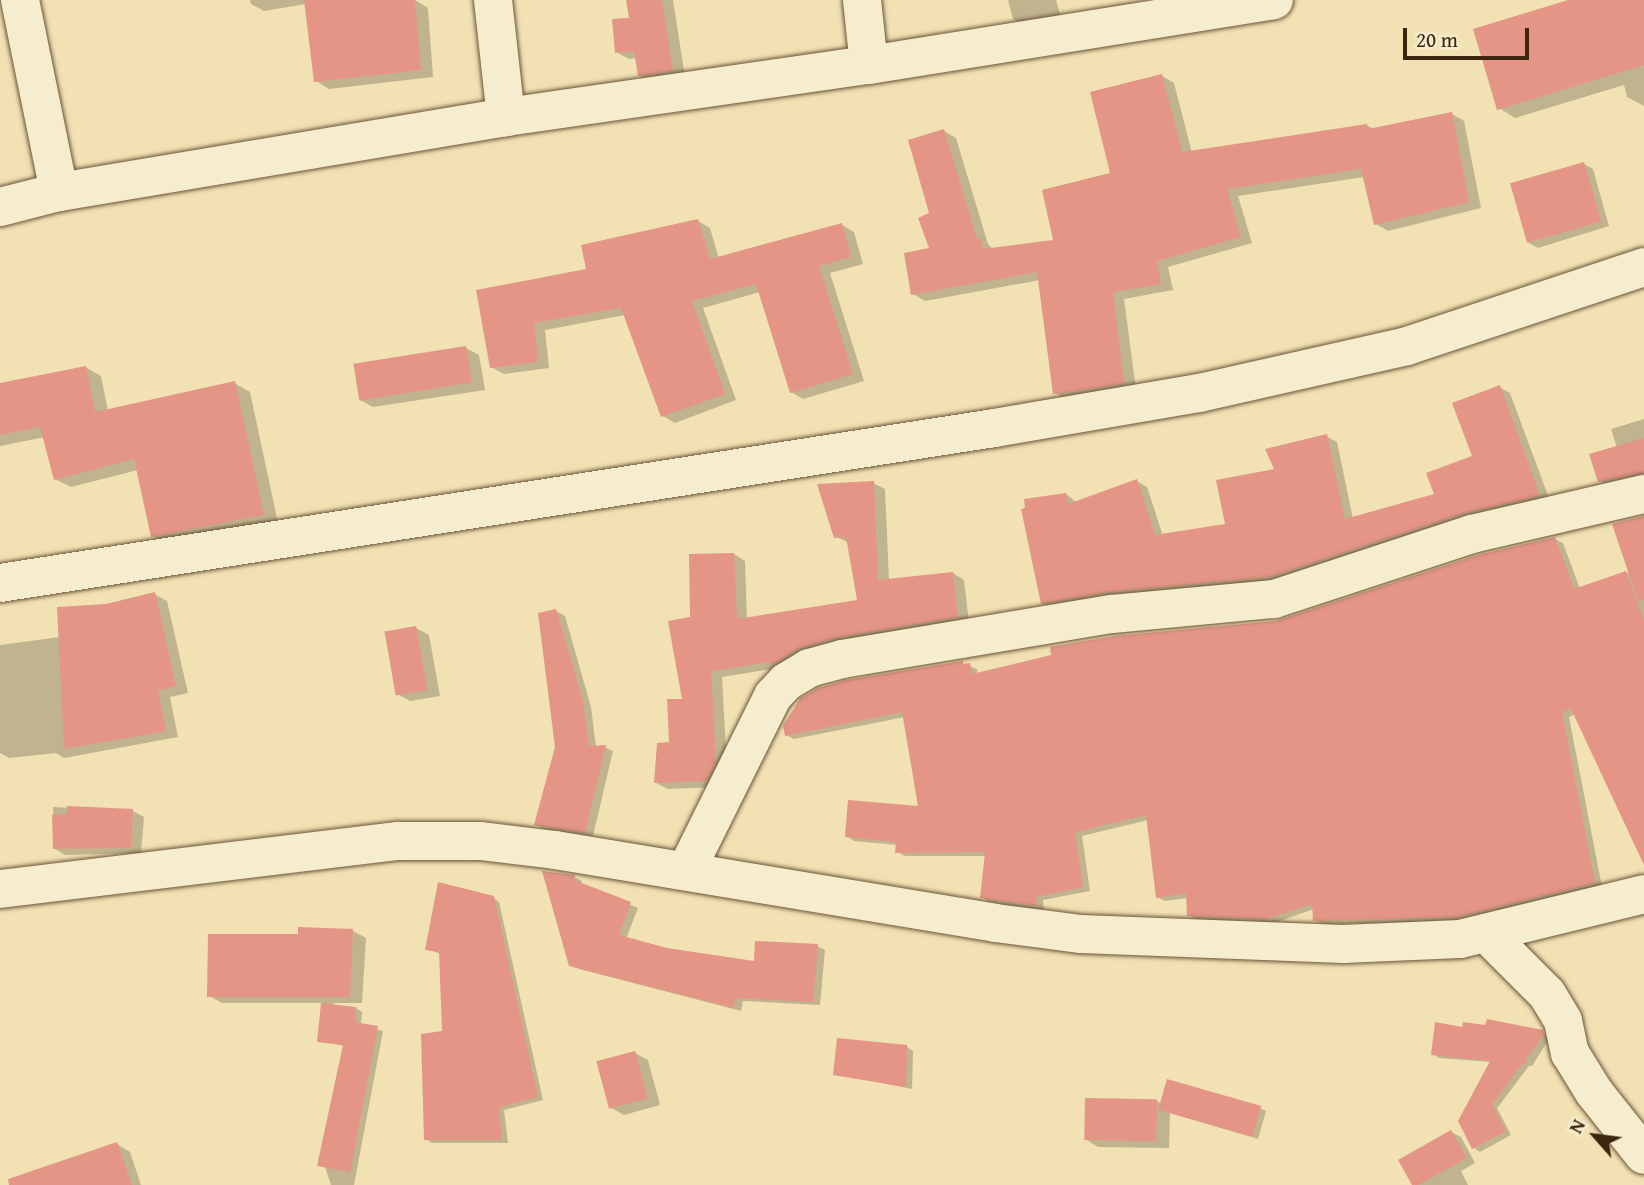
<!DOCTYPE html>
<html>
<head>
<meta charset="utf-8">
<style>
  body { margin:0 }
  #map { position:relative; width:1644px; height:1185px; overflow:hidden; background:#f1e1b3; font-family:"Gentium Book Plus",serif }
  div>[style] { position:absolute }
  .shadow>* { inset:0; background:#0003 }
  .building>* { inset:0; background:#e49586; transform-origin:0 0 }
  .roads { filter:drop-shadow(0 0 2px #6b5437) drop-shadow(0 0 2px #6b5437) }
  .minor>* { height:38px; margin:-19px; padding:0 19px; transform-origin:19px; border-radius:19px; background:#f6ecce }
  span { translate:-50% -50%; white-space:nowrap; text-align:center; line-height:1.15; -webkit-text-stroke:5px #f6ecce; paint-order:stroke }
  .north { position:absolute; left:1560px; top:1101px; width:70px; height:70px; -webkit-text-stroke:5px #f6ecce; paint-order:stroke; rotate:298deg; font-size:19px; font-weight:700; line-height:28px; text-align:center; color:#3e250e }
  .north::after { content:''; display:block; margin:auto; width:24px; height:32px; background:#3e250e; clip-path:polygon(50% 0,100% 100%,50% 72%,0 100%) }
  .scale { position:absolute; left:1403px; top:28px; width:126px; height:32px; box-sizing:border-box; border:4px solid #3e250e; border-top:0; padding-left:9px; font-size:21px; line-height:24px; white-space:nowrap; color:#3e250e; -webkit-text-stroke:5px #f6ecce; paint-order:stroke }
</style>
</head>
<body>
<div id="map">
  <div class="shadow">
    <i style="clip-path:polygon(250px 0,305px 0,306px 4px,264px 11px,251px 4px)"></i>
    <i style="clip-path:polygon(367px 0,415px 0,428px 8px,433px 77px,329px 89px,316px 81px)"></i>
    <i style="clip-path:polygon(628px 0,673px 0,685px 77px,652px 82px,639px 75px,637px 58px,629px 59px,616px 52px,631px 19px)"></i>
    <i style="clip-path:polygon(1008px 0,1056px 0,1063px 24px,1032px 29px,1013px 19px)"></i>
    <i style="clip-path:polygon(1574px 0,1644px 0,1644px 106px,1627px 97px,1624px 85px,1515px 118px,1499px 108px)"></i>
    <i style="clip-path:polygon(1162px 76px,1174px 83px,1192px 153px,1366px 125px,1374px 129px,1452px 114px,1464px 121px,1481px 208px,1388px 231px,1376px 224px,1364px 177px,1238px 196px,1252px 243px,1168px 267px,1173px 290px,1124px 299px,1136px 390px,1067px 400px,1055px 393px,1040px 280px,925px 301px,913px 294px,931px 250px,931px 214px,944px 131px,956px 138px,988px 244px,993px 249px,1055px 241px,1112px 175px)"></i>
    <i style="clip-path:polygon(1584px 164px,1593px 169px,1609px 226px,1538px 248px,1529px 243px)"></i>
    <i style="clip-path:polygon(698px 221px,710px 228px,719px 259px,842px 225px,854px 232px,863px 264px,830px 273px,864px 381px,803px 399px,791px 392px,760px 292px,703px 308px,736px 400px,675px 423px,663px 416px,625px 315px,545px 330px,549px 368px,504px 374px,491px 367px,478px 292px,588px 271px)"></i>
    <i style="clip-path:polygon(466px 348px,479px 355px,485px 390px,373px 407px,360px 400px)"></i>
    <i style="clip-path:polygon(85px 367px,101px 376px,108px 411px,234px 383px,250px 392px,278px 523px,168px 545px,152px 536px,138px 470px,71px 487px,55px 479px,45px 437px,0 446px,0 385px)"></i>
    <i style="clip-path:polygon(1499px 387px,1510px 393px,1550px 501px,1281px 582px,1053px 609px,1042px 603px,1066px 494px,1076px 502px,1137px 481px,1147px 487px,1163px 536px,1227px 526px,1276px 470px,1326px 436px,1337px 442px,1353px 519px,1436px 496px,1474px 457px)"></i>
    <i style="clip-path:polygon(1644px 419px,1644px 480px,1611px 487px,1600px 481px,1617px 448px,1611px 429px)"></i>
    <i style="clip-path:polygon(873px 483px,885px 489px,889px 580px,953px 573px,964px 580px,969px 623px,778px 668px,722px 677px,727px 769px,718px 787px,668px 789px,656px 783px,684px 700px,692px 618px,734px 554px,745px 561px,747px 620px,859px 601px,849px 543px,835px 536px)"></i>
    <i style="clip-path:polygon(1644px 517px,1644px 861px,1576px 714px,1569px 717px,1602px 887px,1466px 921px,1322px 924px,1315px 920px,1314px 909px,1274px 923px,1197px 920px,1189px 915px,1188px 898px,1165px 901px,1157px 897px,1148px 820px,1082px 836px,1090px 891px,1043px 900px,1044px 910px,989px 902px,982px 897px,987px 856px,905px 856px,897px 852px,898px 845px,854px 841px,847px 836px,920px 808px,905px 717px,794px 739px,786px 735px,962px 663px,977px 669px,978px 674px,1277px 622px,1555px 539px,1563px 543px,1580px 589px,1630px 572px)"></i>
    <i style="clip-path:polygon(154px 594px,167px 601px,188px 693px,170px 697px,178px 737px,64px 758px,56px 753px,9px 758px,0 753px,0 645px,60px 637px,107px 606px)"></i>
    <i style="clip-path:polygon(556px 611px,565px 616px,591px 707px,596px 747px,605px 747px,613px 751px,593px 836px,544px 829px,536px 825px,557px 747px)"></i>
    <i style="clip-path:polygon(416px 628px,429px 635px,440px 696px,410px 701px,397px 694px)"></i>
    <i style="clip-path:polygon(53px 807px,133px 811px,144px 817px,141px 853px,65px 855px,54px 848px)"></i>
    <i style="clip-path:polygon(545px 873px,574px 877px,582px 881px,581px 885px,638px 908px,626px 939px,666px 950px,755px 963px,817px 946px,825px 950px,820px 1005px,743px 1001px,741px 1011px,579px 969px,571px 965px)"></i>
    <i style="clip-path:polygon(493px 898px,499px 902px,543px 1100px,504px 1110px,508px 1143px,432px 1143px,426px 1139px,443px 1033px,441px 954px,427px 949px)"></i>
    <i style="clip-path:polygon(353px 931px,366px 938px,362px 1003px,334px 1003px,334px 1006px,356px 1008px,362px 1012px,361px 1025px,383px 1031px,354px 1185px,331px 1185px,321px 1155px,345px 1046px,319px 1041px,323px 1003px,222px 1003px,209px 996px,299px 936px)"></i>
    <i style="clip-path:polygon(1464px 1029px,1542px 1032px,1549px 1039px,1532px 1066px,1529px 1066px,1497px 1108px,1511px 1135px,1480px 1152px,1474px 1148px,1460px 1121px,1491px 1062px,1439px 1058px,1433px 1054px)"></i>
    <i style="clip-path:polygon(907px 1047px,913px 1051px,912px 1089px,835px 1074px)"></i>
    <i style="clip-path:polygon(635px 1053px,648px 1060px,660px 1105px,624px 1115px,611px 1108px)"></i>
    <i style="clip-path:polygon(1157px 1101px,1162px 1104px,1260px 1108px,1266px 1111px,1258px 1139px,1170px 1113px,1169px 1148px,1098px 1147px,1085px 1139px)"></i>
    <i style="clip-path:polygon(1451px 1132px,1461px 1137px,1475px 1163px,1461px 1171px,1468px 1185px,1414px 1185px)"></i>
    <i style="clip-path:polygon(117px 1144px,130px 1152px,141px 1185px,64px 1185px)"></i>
  </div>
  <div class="building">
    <i style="clip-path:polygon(304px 0,415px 0,421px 70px,314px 82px)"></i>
    <i style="clip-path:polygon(626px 0,662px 0,673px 71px,638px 76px,634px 51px,615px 53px,612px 19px,629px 18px)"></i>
    <i style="clip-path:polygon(1568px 0,1644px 0,1644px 65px,1497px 110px,1473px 29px)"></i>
    <i style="clip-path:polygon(1162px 74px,1182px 152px,1367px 124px,1368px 129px,1452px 112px,1469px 202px,1374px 225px,1361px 169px,1227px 189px,1241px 237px,1157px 261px,1161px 284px,1113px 292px,1124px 384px,1053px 394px,1037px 272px,911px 295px,904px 253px,929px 248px,918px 218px,929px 213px,908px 140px,944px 129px,977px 239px,981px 239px,983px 249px,1053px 240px,1042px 190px,1110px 173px,1090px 92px)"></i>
    <i style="left:1584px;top:162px;width:62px;height:77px;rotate:74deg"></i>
    <i style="clip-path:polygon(698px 219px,710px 259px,842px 223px,851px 257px,819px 266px,853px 374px,790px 393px,756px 284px,692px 301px,725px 394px,661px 417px,621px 308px,534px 323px,538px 362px,490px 368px,476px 290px,586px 269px,581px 245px)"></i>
    <i style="left:466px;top:346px;width:37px;height:114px;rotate:81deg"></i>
    <i style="clip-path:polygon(86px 366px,95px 412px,235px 381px,264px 515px,151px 537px,134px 459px,54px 480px,40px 427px,0 435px,0 383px)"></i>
    <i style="clip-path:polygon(1500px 385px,1540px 496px,1465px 513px,1270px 577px,1110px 592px,1041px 604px,1021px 509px,1025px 508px,1024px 499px,1066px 493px,1068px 504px,1137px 479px,1155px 535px,1225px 524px,1216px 480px,1274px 469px,1265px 449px,1327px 434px,1345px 519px,1434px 494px,1426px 473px,1472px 456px,1452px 403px)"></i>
    <i style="clip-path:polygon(1644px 438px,1644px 473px,1598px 482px,1589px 454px)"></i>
    <i style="clip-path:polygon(874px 481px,878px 580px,953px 572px,958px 617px,836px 638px,798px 649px,771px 666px,770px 662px,711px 671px,716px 762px,706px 781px,654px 783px,657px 743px,669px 742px,667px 699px,682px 699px,668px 621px,690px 617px,689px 554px,734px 553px,737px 619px,857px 600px,846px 537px,834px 538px,817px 484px)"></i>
    <i style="clip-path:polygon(1644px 516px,1644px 600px,1638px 601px,1612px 524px)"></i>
    <i style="clip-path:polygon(1555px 537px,1574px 589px,1626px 571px,1644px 621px,1644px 865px,1571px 709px,1562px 712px,1595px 883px,1457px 917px,1313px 921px,1312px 904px,1266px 919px,1187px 916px,1186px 893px,1156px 898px,1146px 815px,1075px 832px,1083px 887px,1036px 897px,1037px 906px,980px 898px,985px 852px,895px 853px,896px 842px,845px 837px,848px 800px,918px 806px,902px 712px,785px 736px,783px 726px,800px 699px,818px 688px,847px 680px,963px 661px,963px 664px,970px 663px,972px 674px,1051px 655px,1050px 647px,1115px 636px,1276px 621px,1478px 555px)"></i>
    <i style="clip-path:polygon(155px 592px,176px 686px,158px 691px,166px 731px,64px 749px,57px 607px,106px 604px)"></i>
    <i style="clip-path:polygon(556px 609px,583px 701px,589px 746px,606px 745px,585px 833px,534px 825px,555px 747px,538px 613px)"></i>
    <i style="left:416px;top:626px;width:65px;height:32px;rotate:80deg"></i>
    <i style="clip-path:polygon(67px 806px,133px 809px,131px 848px,53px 849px,52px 815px,67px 814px)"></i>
    <i style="clip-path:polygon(542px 871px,575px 875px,574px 880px,631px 902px,619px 935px,667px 948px,754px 961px,755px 941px,818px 944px,813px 1002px,735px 998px,734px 1008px,569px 966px)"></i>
    <i style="clip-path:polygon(438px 882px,494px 896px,538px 1097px,499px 1107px,502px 1140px,424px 1140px,421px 1034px,442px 1031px,439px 952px,425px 950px)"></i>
    <i style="clip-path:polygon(298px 927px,353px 929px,350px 997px,207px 997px,208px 934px,298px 934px)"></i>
    <i style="clip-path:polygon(321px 1003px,356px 1007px,355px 1022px,378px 1026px,350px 1172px,317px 1166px,343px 1045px,317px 1042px)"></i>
    <i style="clip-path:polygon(1487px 1019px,1543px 1030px,1544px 1035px,1527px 1057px,1526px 1064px,1522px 1064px,1492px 1104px,1506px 1131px,1472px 1149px,1458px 1121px,1490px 1061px,1431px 1055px,1435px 1022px,1462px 1027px,1463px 1022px,1485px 1025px)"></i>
    <i style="clip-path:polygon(837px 1038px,907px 1045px,906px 1087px,833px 1075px)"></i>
    <i style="left:635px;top:1051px;width:49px;height:40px;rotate:75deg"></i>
    <i style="left:1167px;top:1079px;width:98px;height:32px;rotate:16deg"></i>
    <i style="left:1085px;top:1098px;width:72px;height:42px;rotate:1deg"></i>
    <i style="clip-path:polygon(1451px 1130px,1467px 1158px,1418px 1185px,1412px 1185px,1398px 1160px)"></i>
    <i style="clip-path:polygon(117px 1142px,132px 1185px,9px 1185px,8px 1179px)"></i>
  </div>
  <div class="roads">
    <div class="minor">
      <i style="left:20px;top:0;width:196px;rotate:78.5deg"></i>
      <i style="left:493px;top:0;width:118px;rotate:83.7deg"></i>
      <i style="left:862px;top:0;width:65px;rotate:83.9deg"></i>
      <i style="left:0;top:207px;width:61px;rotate:-14.3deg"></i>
      <i style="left:59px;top:192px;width:453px;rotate:-9.5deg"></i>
      <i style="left:506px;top:117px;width:367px;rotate:-8.2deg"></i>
      <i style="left:869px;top:65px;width:410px;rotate:-9.1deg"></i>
      <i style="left:0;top:583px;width:1006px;rotate:-8.86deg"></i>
      <i style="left:994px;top:428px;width:208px;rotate:-9.7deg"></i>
      <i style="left:1199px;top:393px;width:213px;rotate:-12.7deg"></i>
      <i style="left:1407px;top:346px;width:250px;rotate:-18.4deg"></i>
      <i style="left:686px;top:871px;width:195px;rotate:-63.6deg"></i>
      <i style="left:773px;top:696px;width:19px;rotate:-47deg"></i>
      <i style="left:786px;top:682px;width:27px;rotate:-31deg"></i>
      <i style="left:809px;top:668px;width:34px;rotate:-15deg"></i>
      <i style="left:842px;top:659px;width:274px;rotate:-9.5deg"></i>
      <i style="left:1112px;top:614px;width:163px;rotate:-5.3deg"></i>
      <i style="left:1274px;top:599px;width:208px;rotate:-18.2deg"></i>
      <i style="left:1472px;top:534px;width:177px;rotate:-13.1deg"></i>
      <i style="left:0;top:889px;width:401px;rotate:-6.9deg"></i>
      <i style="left:398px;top:841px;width:82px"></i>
      <i style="left:480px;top:841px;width:76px;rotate:6.8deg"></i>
      <i style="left:555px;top:850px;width:446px;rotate:9.4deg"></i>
      <i style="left:995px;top:923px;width:87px;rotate:7.3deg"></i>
      <i style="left:1081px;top:934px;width:262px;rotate:2.2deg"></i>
      <i style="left:1343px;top:944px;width:117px;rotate:-2.4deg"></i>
      <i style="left:1460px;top:939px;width:189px;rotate:-13.7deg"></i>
      <i style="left:1486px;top:933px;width:86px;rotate:45deg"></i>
      <i style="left:1547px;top:994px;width:31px;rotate:59deg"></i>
      <i style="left:1563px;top:1021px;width:33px;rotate:78deg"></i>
      <i style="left:1570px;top:1053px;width:46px;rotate:58.4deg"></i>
      <i style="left:1594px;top:1092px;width:80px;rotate:51.6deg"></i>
    </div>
  </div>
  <div class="north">N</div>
  <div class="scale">20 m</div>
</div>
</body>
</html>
